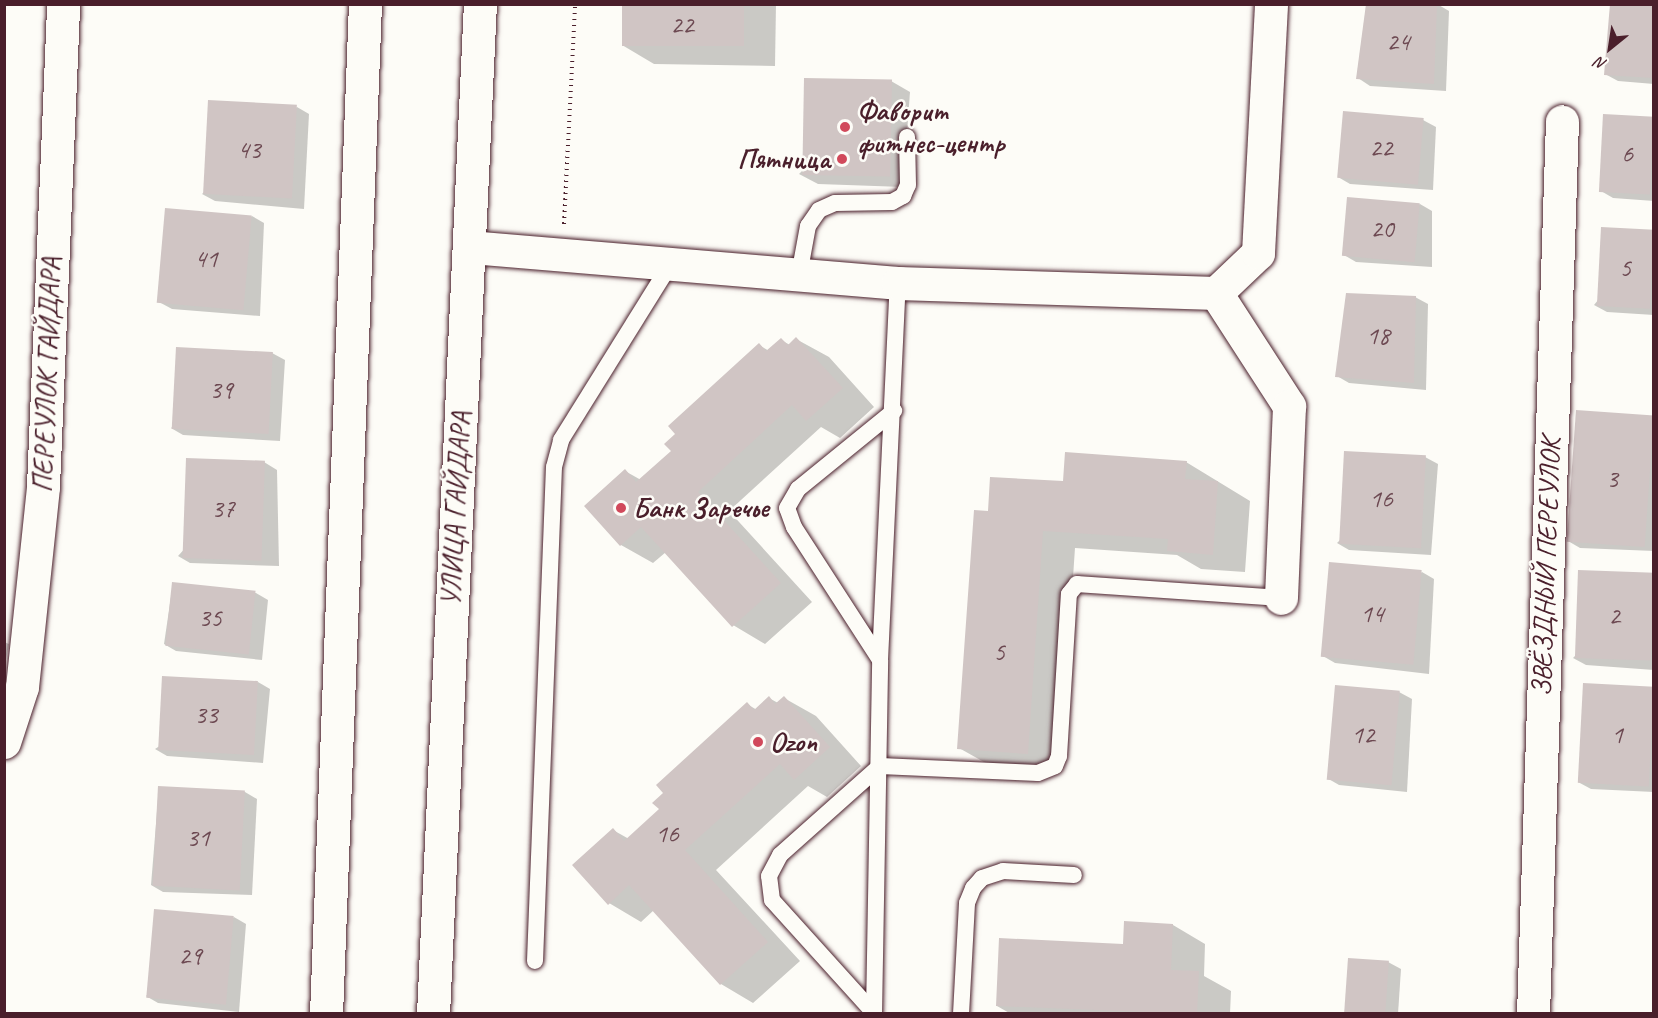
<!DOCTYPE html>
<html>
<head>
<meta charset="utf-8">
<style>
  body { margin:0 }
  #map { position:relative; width:1658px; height:1018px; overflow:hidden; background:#fdfcf7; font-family:Caveat,sans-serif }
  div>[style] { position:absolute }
  .shadow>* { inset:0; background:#0003 }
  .building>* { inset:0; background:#d0c5c4; transform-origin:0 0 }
  .path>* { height:4px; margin-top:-2px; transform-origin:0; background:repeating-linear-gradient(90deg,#4a1f2b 0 1.5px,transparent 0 6px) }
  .roads { filter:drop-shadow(0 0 2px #4a1f2b) drop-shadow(0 0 2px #4a1f2b) }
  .lane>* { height:16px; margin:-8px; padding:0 8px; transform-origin:8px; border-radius:8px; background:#fdfcf7 }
  .street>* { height:33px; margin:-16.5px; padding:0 16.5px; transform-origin:16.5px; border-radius:16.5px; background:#fdfcf7 }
  .secondary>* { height:33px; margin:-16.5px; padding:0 16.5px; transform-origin:16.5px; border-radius:16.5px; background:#fdfcf7 }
  .dots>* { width:16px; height:16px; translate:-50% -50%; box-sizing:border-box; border:3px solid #fdfcf7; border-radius:50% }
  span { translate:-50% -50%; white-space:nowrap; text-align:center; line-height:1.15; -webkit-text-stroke:5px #fdfcf7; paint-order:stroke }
  .number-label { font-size:26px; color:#6c4851 }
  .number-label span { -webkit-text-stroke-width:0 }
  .poi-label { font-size:28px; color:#4a1f2b; font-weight:700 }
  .left { translate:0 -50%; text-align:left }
  .right { translate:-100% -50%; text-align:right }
  .street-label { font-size:28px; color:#4a1f2b }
  .frame { position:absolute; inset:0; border:6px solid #4a1f2b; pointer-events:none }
  .north { position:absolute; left:1580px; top:18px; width:60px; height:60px; -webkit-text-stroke:4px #fdfcf7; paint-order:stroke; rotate:210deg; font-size:16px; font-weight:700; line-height:24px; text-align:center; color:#4a1f2b }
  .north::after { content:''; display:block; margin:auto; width:21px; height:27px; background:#4a1f2b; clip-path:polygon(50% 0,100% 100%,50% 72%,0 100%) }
</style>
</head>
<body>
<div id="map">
  <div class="shadow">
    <i style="clip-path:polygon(624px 4px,776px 4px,775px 66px,654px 64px,622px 45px)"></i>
    <i style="clip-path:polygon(1367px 4px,1437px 4px,1449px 11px,1446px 91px,1370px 86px,1358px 78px)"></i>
    <i style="clip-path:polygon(1654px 4px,1654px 84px,1618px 81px,1605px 74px)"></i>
    <i style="clip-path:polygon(891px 81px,910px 92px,903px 187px,818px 184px,799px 174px)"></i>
    <i style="clip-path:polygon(297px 107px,309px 114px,304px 209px,215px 201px,202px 194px)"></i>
    <i style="clip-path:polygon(1654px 118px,1654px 201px,1613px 198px,1601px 191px)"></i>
    <i style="clip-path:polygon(1423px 120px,1436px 127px,1433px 190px,1350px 184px,1338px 177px)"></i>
    <i style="clip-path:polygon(1420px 204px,1432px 211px,1432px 267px,1356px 262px,1344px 255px)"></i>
    <i style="clip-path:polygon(252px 216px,264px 223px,260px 316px,172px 309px,159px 302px)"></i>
    <i style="clip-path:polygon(1654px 232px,1654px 315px,1607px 312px,1594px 305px)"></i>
    <i style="clip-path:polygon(1415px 297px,1428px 304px,1426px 390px,1349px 383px,1337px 376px)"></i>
    <i style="clip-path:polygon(796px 339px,829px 357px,874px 407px,840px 438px,821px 427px,729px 511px,812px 602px,765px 644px,733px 625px,666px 552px,653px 563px,621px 545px,625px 471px,641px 480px,673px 451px,759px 345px,769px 351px,781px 340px,790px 345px)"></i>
    <i style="clip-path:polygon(272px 353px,285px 360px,280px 441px,183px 435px,171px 428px)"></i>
    <i style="clip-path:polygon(1654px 418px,1654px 551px,1580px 548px,1568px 541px)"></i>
    <i style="clip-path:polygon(1425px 457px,1438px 464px,1431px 555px,1349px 550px,1337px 543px)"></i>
    <i style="clip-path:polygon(264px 462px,277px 470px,279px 566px,190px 563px,178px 556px)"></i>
    <i style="clip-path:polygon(1186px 462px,1250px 501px,1245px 572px,1201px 569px,1177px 555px,1075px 548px,1060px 771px,991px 766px,959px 748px,989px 513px,1064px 483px)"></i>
    <i style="clip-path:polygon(1422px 572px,1434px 579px,1429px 674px,1335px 663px,1323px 656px)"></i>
    <i style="clip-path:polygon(1654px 575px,1654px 670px,1586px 665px,1573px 658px)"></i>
    <i style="clip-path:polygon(173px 583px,256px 593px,268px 600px,262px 660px,176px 651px,164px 644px)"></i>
    <i style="clip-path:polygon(4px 642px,9px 644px,4px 670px)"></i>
    <i style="clip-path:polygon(258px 682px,270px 689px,263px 763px,167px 756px,155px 749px)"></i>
    <i style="clip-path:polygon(1654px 689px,1654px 792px,1591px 789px,1578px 782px)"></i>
    <i style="clip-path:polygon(1399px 692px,1412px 699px,1407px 792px,1339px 785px,1327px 778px)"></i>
    <i style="clip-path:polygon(769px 698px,778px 703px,784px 698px,816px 716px,861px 766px,827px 797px,808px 786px,716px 870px,800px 961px,753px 1003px,721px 984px,654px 910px,641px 922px,609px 903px,613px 830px,629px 839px,661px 810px,747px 704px,757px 710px)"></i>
    <i style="clip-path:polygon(159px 787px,245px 792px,257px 799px,252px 895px,163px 892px,151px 885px)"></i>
    <i style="clip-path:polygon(234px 917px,246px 924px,239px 1012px,158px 1003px,146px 996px)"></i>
    <i style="clip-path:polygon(1125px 923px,1173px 925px,1205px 944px,1204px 976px,1231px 991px,1230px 1014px,1011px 1014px,997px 1006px,1124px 945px)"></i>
    <i style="clip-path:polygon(1388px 962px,1401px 969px,1398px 1014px,1346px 1014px)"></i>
  </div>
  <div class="building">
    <i style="left:622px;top:4px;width:122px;height:42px"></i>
    <i style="clip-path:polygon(1366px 4px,1437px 4px,1434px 84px,1356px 79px)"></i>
    <i style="clip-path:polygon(1610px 4px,1654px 4px,1654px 78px,1604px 75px)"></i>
    <i style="left:804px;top:78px;width:88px;height:97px;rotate:1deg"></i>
    <i style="left:208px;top:100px;width:89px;height:94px;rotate:3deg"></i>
    <i style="left:1343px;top:111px;width:81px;height:67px;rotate:5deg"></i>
    <i style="left:1603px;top:114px;width:51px;height:78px;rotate:3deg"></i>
    <i style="left:1347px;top:197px;width:73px;height:59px;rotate:5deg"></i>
    <i style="left:165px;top:208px;width:87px;height:95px;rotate:5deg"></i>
    <i style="left:1601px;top:227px;width:53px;height:79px;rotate:3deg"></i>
    <i style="clip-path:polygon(1346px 293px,1416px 296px,1414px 383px,1335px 377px)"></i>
    <i style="clip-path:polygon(796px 337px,843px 388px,806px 421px,792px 405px,698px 492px,781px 583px,732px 627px,641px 527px,620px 546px,584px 506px,625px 469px,636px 482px,671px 451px,664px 444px,675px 434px,668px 426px,759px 343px,766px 351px,781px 338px,788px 345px)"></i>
    <i style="left:176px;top:347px;width:97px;height:82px;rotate:3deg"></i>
    <i style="left:1576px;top:410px;width:78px;height:132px;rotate:4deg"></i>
    <i style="left:1344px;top:451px;width:82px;height:93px;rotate:3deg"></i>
    <i style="clip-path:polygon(1065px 452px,1187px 461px,1185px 479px,1218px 481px,1213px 555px,1167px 551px,1168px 539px,1043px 531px,1028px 754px,957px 749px,974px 510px,988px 511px,990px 477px,1063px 481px)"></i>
    <i style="left:186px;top:458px;width:79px;height:100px;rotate:2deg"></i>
    <i style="left:1329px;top:562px;width:93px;height:95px;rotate:5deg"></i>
    <i style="left:1578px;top:570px;width:76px;height:88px;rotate:2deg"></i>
    <i style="left:172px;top:582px;width:84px;height:64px;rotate:6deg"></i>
    <i style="left:162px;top:676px;width:96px;height:74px;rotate:3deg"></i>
    <i style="left:1583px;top:683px;width:71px;height:100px;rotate:3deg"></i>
    <i style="left:1335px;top:685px;width:65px;height:95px;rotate:5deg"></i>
    <i style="clip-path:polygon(769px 696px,775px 704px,784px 696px,830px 747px,794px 780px,780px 764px,685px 850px,768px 942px,720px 985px,629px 885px,608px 905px,572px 865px,613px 828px,624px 841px,659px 809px,652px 803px,663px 793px,656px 785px,747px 702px,754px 710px)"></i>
    <i style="left:158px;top:786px;width:87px;height:100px;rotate:3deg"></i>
    <i style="left:154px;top:909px;width:80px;height:89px;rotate:5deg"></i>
    <i style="clip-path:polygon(1124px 921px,1173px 924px,1171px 970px,1199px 971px,1197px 1014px,996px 1006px,999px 938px,1123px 944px)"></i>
    <i style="left:1348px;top:958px;width:41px;height:56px;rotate:4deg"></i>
  </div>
  <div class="path">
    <i style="left:564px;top:224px;width:220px;rotate:-87.1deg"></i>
  </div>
  <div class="roads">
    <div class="lane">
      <i style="left:799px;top:275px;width:50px;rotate:-79.6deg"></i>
      <i style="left:808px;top:226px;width:19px;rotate:-55deg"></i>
      <i style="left:819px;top:210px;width:17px;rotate:-24deg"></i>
      <i style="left:835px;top:203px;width:57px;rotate:-1deg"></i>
      <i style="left:892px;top:202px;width:13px;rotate:-29deg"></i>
      <i style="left:903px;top:196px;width:12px;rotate:-66deg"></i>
      <i style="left:908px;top:185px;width:48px;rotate:-91.2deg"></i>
      <i style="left:880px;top:660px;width:158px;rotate:-122.9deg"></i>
      <i style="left:794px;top:527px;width:20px;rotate:-110deg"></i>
      <i style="left:787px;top:508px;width:22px;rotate:-60deg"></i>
      <i style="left:798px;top:489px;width:124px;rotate:-39.1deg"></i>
      <i style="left:535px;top:961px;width:494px;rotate:-87.8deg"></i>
      <i style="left:554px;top:467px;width:28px;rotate:-75deg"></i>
      <i style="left:561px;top:440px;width:206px;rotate:-58.1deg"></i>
      <i style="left:874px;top:1013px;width:152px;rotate:-132.1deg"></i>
      <i style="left:772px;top:900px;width:24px;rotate:-97deg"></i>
      <i style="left:769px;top:876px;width:24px;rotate:-62deg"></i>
      <i style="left:780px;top:855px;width:134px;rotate:-41.7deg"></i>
      <i style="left:880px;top:766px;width:158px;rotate:2.5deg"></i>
      <i style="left:1038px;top:773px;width:18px;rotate:-22deg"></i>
      <i style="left:1055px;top:766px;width:11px;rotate:-68deg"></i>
      <i style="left:1059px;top:756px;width:162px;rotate:-86.5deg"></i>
      <i style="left:1069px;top:594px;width:13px;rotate:-51deg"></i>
      <i style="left:1077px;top:584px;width:204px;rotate:3.9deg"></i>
      <i style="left:874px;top:1014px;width:354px;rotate:-89deg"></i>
      <i style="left:880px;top:660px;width:377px;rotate:-87.3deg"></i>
      <i style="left:961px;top:1014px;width:111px;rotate:-86.9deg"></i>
      <i style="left:967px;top:903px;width:16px;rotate:-68deg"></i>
      <i style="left:973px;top:888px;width:13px;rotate:-48deg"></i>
      <i style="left:982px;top:878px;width:22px;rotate:-18deg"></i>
      <i style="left:1003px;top:871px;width:71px;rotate:3.2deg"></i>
    </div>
    <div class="street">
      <i style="left:470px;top:247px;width:430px;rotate:4.8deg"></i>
      <i style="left:898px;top:283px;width:318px;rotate:1.8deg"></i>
      <i style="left:1216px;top:293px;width:135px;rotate:57.1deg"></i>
      <i style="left:1289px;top:406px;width:192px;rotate:92.4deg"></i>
      <i style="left:1216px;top:293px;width:58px;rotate:-43.6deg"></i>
      <i style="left:1258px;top:253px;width:249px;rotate:-87deg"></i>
      <i style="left:4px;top:742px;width:58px;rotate:-71.9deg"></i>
      <i style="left:22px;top:687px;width:202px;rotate:-84deg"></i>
      <i style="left:43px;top:486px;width:482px;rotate:-87.6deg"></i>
      <i style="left:326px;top:1014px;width:1011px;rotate:-87.79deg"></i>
      <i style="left:1533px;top:1014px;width:893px;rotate:-88.14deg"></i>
    </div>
    <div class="secondary">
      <i style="left:433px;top:1014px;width:1011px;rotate:-87.34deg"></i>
    </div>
  </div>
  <div class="dots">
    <i style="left:845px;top:127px;background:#d1495b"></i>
    <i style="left:842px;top:159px;background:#d1495b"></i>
    <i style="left:621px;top:508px;background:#d1495b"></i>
    <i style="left:758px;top:742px;background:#d1495b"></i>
  </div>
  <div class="number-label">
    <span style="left:682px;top:25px">22</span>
    <span style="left:1398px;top:42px">24</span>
    <span style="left:1381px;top:148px">22</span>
    <span style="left:249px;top:150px">43</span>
    <span style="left:1627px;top:154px">6</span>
    <span style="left:1382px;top:229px">20</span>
    <span style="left:206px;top:259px">41</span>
    <span style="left:1625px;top:268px">5</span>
    <span style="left:1378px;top:336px">18</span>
    <span style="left:221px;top:390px">39</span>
    <span style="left:1612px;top:479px">3</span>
    <span style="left:1381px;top:499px">16</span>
    <span style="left:223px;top:509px">37</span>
    <span style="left:1372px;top:614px">14</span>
    <span style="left:1614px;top:616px">2</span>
    <span style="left:210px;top:618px">35</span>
    <span style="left:999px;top:652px">5</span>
    <span style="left:206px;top:715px">33</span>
    <span style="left:1363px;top:735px">12</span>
    <span style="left:1617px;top:735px">1</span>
    <span style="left:667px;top:834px">16</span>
    <span style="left:198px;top:838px">31</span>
    <span style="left:190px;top:956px">29</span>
  </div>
  <div class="poi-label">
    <span class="left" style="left:857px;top:127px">Фаворит<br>фитнес-центр</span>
    <span class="right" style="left:830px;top:159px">Пятница</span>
    <span class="left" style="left:633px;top:508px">Банк Заречье</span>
    <span class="left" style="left:770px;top:742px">Ozon</span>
  </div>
  <div class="street-label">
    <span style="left:47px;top:375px;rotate:-88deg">ПЕРЕУЛОК ГАЙДАРА</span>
    <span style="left:456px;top:509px;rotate:-87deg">УЛИЦА ГАЙДАРА</span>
    <span style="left:1546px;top:567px;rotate:-88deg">ЗВЁЗДНЫЙ ПЕРЕУЛОК</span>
  </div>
  <div class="frame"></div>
  <div class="north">N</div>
</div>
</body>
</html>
